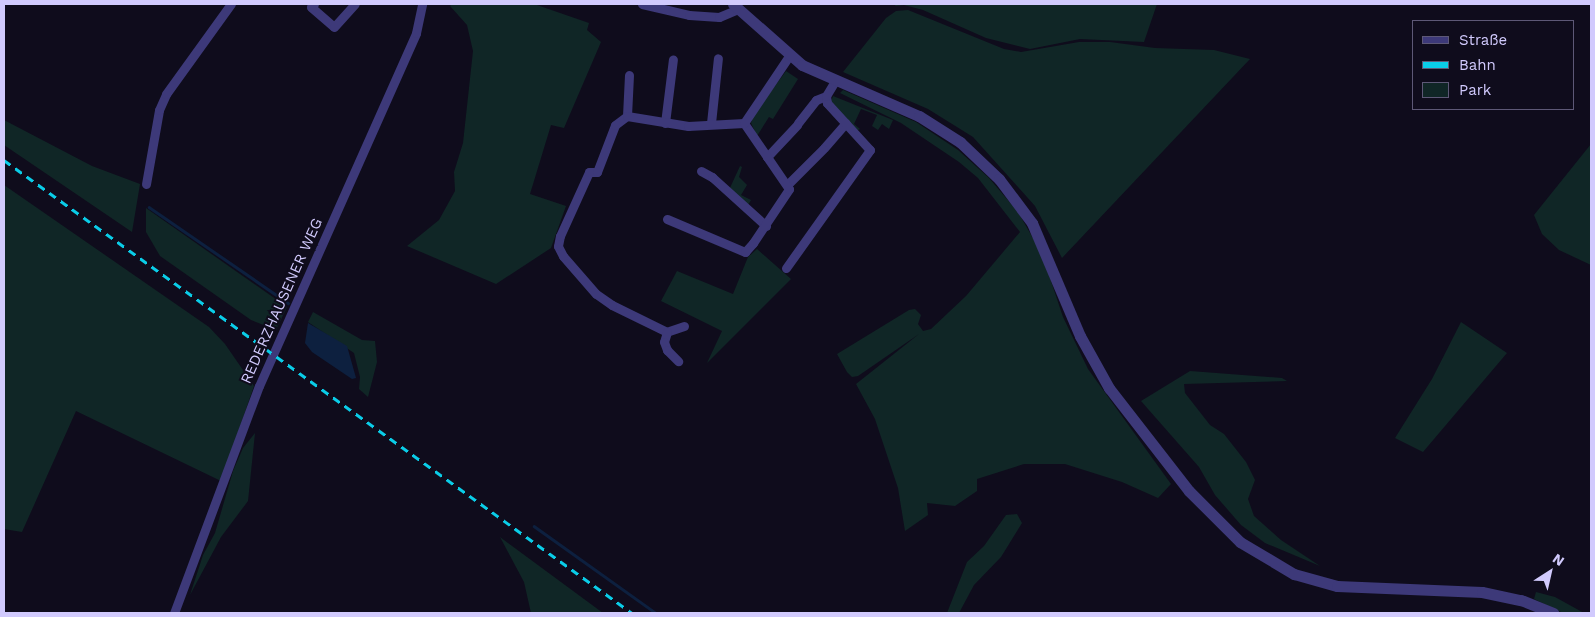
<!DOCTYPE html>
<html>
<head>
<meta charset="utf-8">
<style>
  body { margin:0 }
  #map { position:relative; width:1595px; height:617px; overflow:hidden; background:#0f0c1c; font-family:"Work Sans",sans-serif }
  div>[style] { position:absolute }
  .green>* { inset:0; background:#102626 }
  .water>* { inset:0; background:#0d203f }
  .stream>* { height:2.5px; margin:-1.25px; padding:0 1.25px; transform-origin:1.25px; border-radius:1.25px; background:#0d203f }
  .minor>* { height:9px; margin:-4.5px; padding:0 4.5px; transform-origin:4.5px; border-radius:4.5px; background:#3d3979 }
  .tertiary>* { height:11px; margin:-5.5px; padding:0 5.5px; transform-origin:5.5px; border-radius:5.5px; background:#3d3979 }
  .rail>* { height:2.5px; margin-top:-1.25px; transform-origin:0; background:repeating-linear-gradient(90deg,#0acde8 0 8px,transparent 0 14px) }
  span { translate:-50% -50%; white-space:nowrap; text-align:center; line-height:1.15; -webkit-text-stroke:4px #0f0c1c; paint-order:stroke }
  .street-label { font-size:15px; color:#d1cafd }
  .frame { position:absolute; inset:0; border:5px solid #d1cafd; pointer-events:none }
  .legend { position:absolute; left:1412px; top:20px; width:162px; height:90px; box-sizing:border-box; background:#0f0c1c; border:1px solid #5d5876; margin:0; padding:6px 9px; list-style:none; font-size:15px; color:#d1cafd }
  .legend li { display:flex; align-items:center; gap:10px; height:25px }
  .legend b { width:25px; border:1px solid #5d5876 }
  .north { position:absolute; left:1525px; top:547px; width:50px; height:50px; -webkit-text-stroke:4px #0f0c1c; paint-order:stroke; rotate:35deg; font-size:14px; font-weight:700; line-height:20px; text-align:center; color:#d1cafd }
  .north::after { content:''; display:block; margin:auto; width:18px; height:22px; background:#d1cafd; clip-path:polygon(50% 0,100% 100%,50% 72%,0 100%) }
</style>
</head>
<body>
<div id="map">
  <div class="green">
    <i style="clip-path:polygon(452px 4px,534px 4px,589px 23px,587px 30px,601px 42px,564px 128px,551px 125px,530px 194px,566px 206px,551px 248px,496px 284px,407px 246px,439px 220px,455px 191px,454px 172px,463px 143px,473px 51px,467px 25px,450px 6px)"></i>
    <i style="clip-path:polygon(896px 4px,1157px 4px,1144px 42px,1080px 39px,1030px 49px,986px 38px,923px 10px,904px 5px,895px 6px)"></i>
    <i style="clip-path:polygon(908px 10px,1004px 49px,1021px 52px,1079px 42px,1110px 42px,1155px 48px,1214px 50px,1250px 59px,1062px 258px,1035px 206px,973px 137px,928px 109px,843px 72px,886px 18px,896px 11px)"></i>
    <i style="clip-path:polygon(786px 71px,798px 79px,773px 119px,769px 117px,757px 136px,751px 123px,754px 114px)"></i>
    <i style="clip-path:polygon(843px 90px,916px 122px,958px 150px,989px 178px,1018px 212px,1042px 254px,1063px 317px,1088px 369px,1171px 484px,1158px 498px,1122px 482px,1065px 464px,1024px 464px,977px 479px,977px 491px,955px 506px,927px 503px,928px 515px,905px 531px,898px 488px,875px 419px,856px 384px,919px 334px,858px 376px,852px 377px,847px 372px,837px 354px,909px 310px,915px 309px,921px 315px,918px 324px,923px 331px,931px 329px,966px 296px,1020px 232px,978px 178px,959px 162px,901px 123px,840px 93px)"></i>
    <i style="clip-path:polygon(833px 96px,893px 120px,889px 129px,882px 124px,878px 130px,872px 126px,877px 115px,861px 109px,854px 124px,860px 129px,856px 131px,831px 101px)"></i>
    <i style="clip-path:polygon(4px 120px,92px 166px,140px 184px,132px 232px,4px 145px)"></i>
    <i style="clip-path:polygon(1591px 144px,1591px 265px,1559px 250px,1542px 234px,1534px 215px)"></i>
    <i style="clip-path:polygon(740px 166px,742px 167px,739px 177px,747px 185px,741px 195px,751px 200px,747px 207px,729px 190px)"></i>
    <i style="clip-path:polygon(4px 185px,209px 327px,225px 344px,254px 386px,221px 481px,76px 411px,22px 532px,4px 529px)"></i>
    <i style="clip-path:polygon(146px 208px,287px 307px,276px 330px,251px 320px,160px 256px,146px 232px)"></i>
    <i style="clip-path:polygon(757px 249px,791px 279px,707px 363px,722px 331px,661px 301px,677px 271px,733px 294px,748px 257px)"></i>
    <i style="clip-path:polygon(313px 312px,362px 340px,375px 341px,377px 362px,368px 397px,359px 389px,360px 377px,354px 353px,308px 322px)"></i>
    <i style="clip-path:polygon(1461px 322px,1507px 353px,1423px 452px,1395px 438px,1432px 379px)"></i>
    <i style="clip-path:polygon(1190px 371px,1282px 378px,1287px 381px,1184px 384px,1185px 393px,1210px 425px,1224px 434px,1246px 462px,1255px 480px,1248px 499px,1254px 516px,1281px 540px,1320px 566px,1265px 543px,1241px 525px,1215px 495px,1199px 467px,1141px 401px)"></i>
    <i style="clip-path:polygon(255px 433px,248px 501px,221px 537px,190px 595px,203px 555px,215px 533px,233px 471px,243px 448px)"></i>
    <i style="clip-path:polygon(1017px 514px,1022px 523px,1001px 557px,974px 585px,959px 613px,947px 613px,967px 562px,984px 546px,1006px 515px)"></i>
    <i style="clip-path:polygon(500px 537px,603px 613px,531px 613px,524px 582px)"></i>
    <i style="clip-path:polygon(1536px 592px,1555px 597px,1584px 613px,1563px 613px,1534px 599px)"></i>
  </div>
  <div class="water">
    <i style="clip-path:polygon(308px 323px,347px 346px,356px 378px,352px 379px,312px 352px,305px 343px)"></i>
  </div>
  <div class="stream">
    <i style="left:149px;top:207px;width:169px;rotate:34.6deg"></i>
    <i style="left:534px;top:526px;width:150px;rotate:35.5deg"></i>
  </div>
  <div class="minor">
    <i style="left:314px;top:4px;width:4px;rotate:135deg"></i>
    <i style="left:311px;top:7px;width:30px;rotate:41deg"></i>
    <i style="left:334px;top:27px;width:31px;rotate:-48deg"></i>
    <i style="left:642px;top:4px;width:48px;rotate:13.2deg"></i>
    <i style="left:689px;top:15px;width:30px;rotate:4deg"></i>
    <i style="left:719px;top:17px;width:21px;rotate:-23deg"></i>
    <i style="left:627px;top:116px;width:41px;rotate:-87.2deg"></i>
    <i style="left:665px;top:123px;width:64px;rotate:-82.9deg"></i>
    <i style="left:711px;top:123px;width:65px;rotate:-83.9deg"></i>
    <i style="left:798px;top:123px;width:29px;rotate:-52deg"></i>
    <i style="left:816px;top:100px;width:11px;rotate:-22deg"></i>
    <i style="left:824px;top:148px;width:33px;rotate:-49deg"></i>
    <i style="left:767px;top:157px;width:44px;rotate:-46.8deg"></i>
    <i style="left:701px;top:171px;width:13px;rotate:29deg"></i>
    <i style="left:712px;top:177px;width:73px;rotate:42.2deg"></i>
    <i style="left:146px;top:184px;width:75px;rotate:-80deg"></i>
    <i style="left:159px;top:110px;width:17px;rotate:-66deg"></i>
    <i style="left:166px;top:94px;width:111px;rotate:-54.2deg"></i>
    <i style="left:788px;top:184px;width:49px;rotate:-45deg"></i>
    <i style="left:667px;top:219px;width:85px;rotate:22.9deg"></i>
    <i style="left:745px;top:252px;width:12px;rotate:-48deg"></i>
    <i style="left:753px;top:243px;width:65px;rotate:-56.3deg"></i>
    <i style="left:789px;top:189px;width:80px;rotate:-124.3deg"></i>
    <i style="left:786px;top:268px;width:145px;rotate:-54.6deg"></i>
    <i style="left:870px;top:150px;width:64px;rotate:-132.5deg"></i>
    <i style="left:827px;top:103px;width:7px;rotate:-98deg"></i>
    <i style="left:826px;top:96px;width:17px;rotate:-59deg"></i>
    <i style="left:684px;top:326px;width:18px;rotate:161deg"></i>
    <i style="left:667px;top:332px;width:61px;rotate:-153.9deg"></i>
    <i style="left:612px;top:305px;width:19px;rotate:-145deg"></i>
    <i style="left:596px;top:294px;width:50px;rotate:-131deg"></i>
    <i style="left:563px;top:256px;width:11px;rotate:-117deg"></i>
    <i style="left:558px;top:246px;width:10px;rotate:-79deg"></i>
    <i style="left:560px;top:236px;width:70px;rotate:-65.6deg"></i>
    <i style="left:589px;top:172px;width:8px"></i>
    <i style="left:597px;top:172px;width:50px;rotate:-69deg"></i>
    <i style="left:615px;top:125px;width:15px;rotate:-37deg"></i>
    <i style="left:627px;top:116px;width:62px;rotate:9.3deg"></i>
    <i style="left:688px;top:126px;width:56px;rotate:-3.1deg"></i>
    <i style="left:744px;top:123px;width:81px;rotate:-56.1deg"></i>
    <i style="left:667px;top:332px;width:10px;rotate:107deg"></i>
    <i style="left:664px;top:342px;width:9px;rotate:69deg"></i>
    <i style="left:667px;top:350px;width:16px;rotate:45deg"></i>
    <i style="left:174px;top:613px;width:242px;rotate:-69.5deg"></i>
    <i style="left:259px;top:386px;width:386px;rotate:-66deg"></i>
    <i style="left:416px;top:33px;width:30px;rotate:-78deg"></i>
  </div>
  <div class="tertiary">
    <i style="left:733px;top:4px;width:92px;rotate:41.5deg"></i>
    <i style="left:802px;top:65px;width:128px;rotate:23.6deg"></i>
    <i style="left:919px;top:116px;width:49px;rotate:32.4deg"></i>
    <i style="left:960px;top:142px;width:54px;rotate:43.5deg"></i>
    <i style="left:999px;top:179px;width:55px;rotate:53.1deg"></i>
    <i style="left:1032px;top:223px;width:123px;rotate:67deg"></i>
    <i style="left:1080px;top:336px;width:60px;rotate:60.9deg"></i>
    <i style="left:1109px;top:388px;width:130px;rotate:52.2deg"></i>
    <i style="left:1189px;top:491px;width:72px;rotate:45deg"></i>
    <i style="left:1240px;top:542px;width:63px;rotate:30.7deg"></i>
    <i style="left:1294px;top:574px;width:45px;rotate:15.6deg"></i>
    <i style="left:1337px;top:586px;width:145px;rotate:2.4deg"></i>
    <i style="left:1482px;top:592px;width:40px;rotate:12deg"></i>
    <i style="left:1521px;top:600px;width:35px;rotate:22deg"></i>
  </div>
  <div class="rail">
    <i style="left:4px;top:160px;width:774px;rotate:35.8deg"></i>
  </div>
  <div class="street-label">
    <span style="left:282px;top:301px;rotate:-66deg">REDERZHAUSENER WEG</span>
  </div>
  <div class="frame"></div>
  <ul class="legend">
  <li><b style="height:6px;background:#3d3979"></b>Straße</li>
  <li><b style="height:6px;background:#0acde8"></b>Bahn</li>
  <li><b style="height:14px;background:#102626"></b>Park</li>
  </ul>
  <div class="north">N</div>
</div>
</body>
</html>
